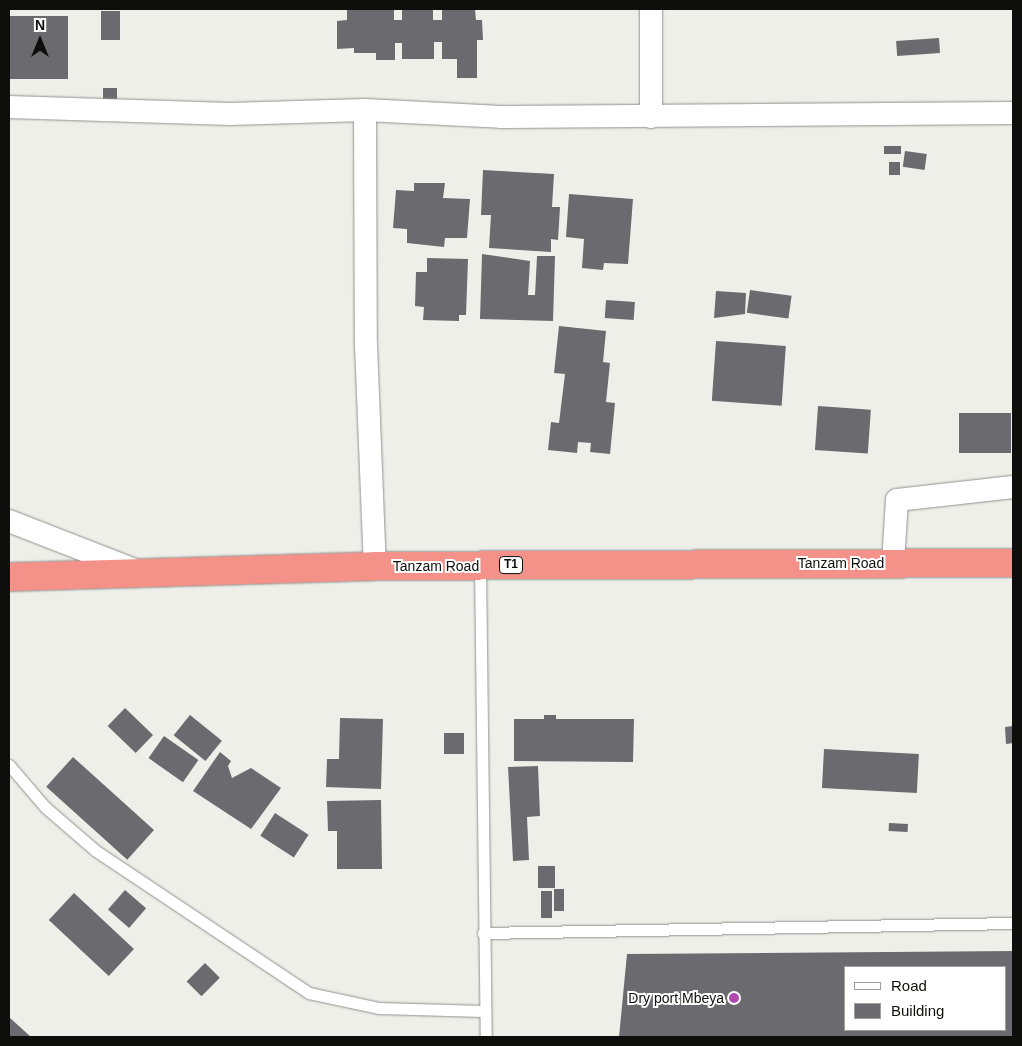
<!DOCTYPE html>
<html>
<head>
<meta charset="utf-8">
<style>
  body { margin:0 }
  #map { position:relative; width:1022px; height:1046px; overflow:hidden; background:#efefea; font-family:Arial,sans-serif }
  div>[style] { position:absolute }
  .building>* { inset:0; background:#6b6b6f; transform-origin:0 0 }
  .roads { filter:drop-shadow(0 0 1px #92918d) drop-shadow(0 0 1px #92918d) }
  .lane>* { height:11px; margin:-5.5px; padding:0 5.5px; transform-origin:5.5px; border-radius:5.5px; background:#fff }
  .street>* { height:22px; margin:-11px; padding:0 11px; transform-origin:11px; border-radius:11px; background:#fff }
  .highway>* { height:28px; margin:-14px; padding:0 14px; transform-origin:14px; border-radius:14px; background:#f49289 }
  .dots>* { width:14px; height:14px; translate:-50% -50%; box-sizing:border-box; border:2px solid #fff; border-radius:50% }
  span { translate:-50% -50%; white-space:nowrap; text-align:center; line-height:1.15; -webkit-text-stroke:4px #fff; paint-order:stroke }
  .shield-label span { padding:1px 4px; background:#fff; border:1px solid; border-radius:4px; -webkit-text-stroke-width:0 }
  .shield-label { font-size:12px; color:#0e0e0c; font-weight:700 }
  .street-label { font-size:14px; color:#0e0e0c }
  .poi-label { font-size:14px; color:#0e0e0c }
  .right { translate:-100% -50%; text-align:right }
  .frame { position:absolute; inset:0; border:10px solid #0e0e0c; pointer-events:none }
  .legend { position:absolute; left:844px; top:966px; width:162px; height:65px; box-sizing:border-box; background:#fff; border:1px solid #9f9f9e; margin:0; padding:6px 9px; list-style:none; font-size:15px; color:#0e0e0c }
  .legend li { display:flex; align-items:center; gap:10px; height:25px }
  .legend b { width:25px; border:1px solid #9f9f9e }
  .north { position:absolute; left:15px; top:15px; width:50px; height:50px; -webkit-text-stroke:4px #fff; paint-order:stroke; rotate:0deg; font-size:14px; font-weight:700; line-height:20px; text-align:center; color:#0e0e0c }
  .north::after { content:''; display:block; margin:auto; width:18px; height:22px; background:#0e0e0c; clip-path:polygon(50% 0,100% 100%,50% 72%,0 100%) }
</style>
</head>
<body>
<div id="map">
  <div class="building">
    <i style="clip-path:polygon(347px 9px,394px 9px,394px 20px,402px 20px,402px 9px,433px 9px,433px 20px,442px 20px,442px 9px,475px 9px,476px 20px,482px 20px,483px 40px,477px 40px,477px 78px,457px 78px,457px 59px,442px 59px,442px 42px,434px 42px,434px 59px,402px 59px,402px 43px,395px 43px,395px 60px,376px 60px,376px 53px,354px 53px,354px 48px,337px 49px,337px 21px,347px 20px)"></i>
    <i style="left:101px;top:11px;width:19px;height:29px"></i>
    <i style="left:9px;top:16px;width:59px;height:63px"></i>
    <i style="left:939px;top:38px;width:15px;height:43px;rotate:86deg"></i>
    <i style="left:103px;top:88px;width:14px;height:16px"></i>
    <i style="left:884px;top:146px;width:17px;height:8px"></i>
    <i style="left:905px;top:151px;width:22px;height:16px;rotate:8deg"></i>
    <i style="left:889px;top:162px;width:11px;height:13px"></i>
    <i style="clip-path:polygon(483px 170px,554px 174px,552px 207px,560px 207px,558px 240px,551px 239px,551px 252px,489px 248px,491px 215px,481px 215px)"></i>
    <i style="clip-path:polygon(414px 183px,445px 183px,443px 198px,470px 199px,467px 238px,445px 238px,444px 247px,407px 243px,407px 229px,393px 228px,396px 190px,414px 191px)"></i>
    <i style="clip-path:polygon(569px 194px,633px 199px,628px 264px,604px 263px,603px 270px,582px 268px,584px 239px,566px 237px)"></i>
    <i style="clip-path:polygon(482px 254px,530px 261px,528px 295px,535px 295px,537px 256px,555px 256px,553px 321px,480px 319px)"></i>
    <i style="clip-path:polygon(427px 258px,468px 259px,466px 315px,459px 315px,459px 321px,423px 320px,424px 307px,415px 306px,416px 272px,427px 272px)"></i>
    <i style="left:750px;top:290px;width:42px;height:23px;rotate:8deg"></i>
    <i style="clip-path:polygon(716px 291px,746px 293px,745px 314px,714px 318px)"></i>
    <i style="left:606px;top:300px;width:29px;height:18px;rotate:4deg"></i>
    <i style="clip-path:polygon(559px 326px,606px 331px,603px 362px,610px 363px,606px 402px,615px 403px,610px 454px,590px 452px,591px 443px,578px 442px,577px 453px,548px 450px,551px 422px,559px 423px,565px 374px,554px 373px)"></i>
    <i style="left:716px;top:341px;width:70px;height:60px;rotate:4deg"></i>
    <i style="left:818px;top:406px;width:53px;height:44px;rotate:4deg"></i>
    <i style="left:959px;top:413px;width:52px;height:40px"></i>
    <i style="left:125px;top:708px;width:39px;height:25px;rotate:44deg"></i>
    <i style="left:190px;top:715px;width:41px;height:26px;rotate:39deg"></i>
    <i style="clip-path:polygon(544px 715px,556px 715px,556px 719px,634px 719px,633px 762px,514px 761px,514px 719px,544px 719px)"></i>
    <i style="clip-path:polygon(340px 718px,383px 719px,381px 789px,326px 787px,327px 759px,339px 759px)"></i>
    <i style="clip-path:polygon(1013px 726px,1013px 743px,1006px 744px,1005px 727px)"></i>
    <i style="left:464px;top:733px;width:21px;height:20px;rotate:90deg"></i>
    <i style="left:164px;top:736px;width:42px;height:27px;rotate:35deg"></i>
    <i style="left:824px;top:749px;width:95px;height:39px;rotate:3deg"></i>
    <i style="clip-path:polygon(220px 752px,231px 761px,228px 766px,232px 778px,251px 768px,281px 788px,251px 829px,193px 791px)"></i>
    <i style="left:73px;top:757px;width:109px;height:40px;rotate:42deg"></i>
    <i style="clip-path:polygon(538px 766px,540px 816px,527px 817px,529px 860px,513px 861px,508px 767px)"></i>
    <i style="clip-path:polygon(381px 800px,382px 869px,337px 869px,337px 831px,328px 831px,327px 801px)"></i>
    <i style="left:275px;top:813px;width:40px;height:27px;rotate:33deg"></i>
    <i style="left:889px;top:823px;width:19px;height:8px;rotate:3deg"></i>
    <i style="left:538px;top:866px;width:17px;height:22px"></i>
    <i style="left:554px;top:889px;width:10px;height:22px"></i>
    <i style="left:125px;top:890px;width:28px;height:26px;rotate:41deg"></i>
    <i style="left:541px;top:891px;width:11px;height:27px"></i>
    <i style="left:74px;top:893px;width:82px;height:37px;rotate:43deg"></i>
    <i style="clip-path:polygon(evenodd,1013px 951px,1013px 1037px,619px 1037px,627px 954px,1013px 951px,846px 967px,1006px 967px,1006px 1030px,846px 1030px,846px 967px)"></i>
    <i style="left:205px;top:963px;width:21px;height:26px;rotate:45deg"></i>
    <i style="clip-path:polygon(9px 1017px,31px 1037px,9px 1037px)"></i>
  </div>
  <div class="roads">
    <div class="lane">
      <i style="left:480px;top:565px;width:472px;rotate:89.3deg"></i>
      <i style="left:9px;top:765px;width:55px;rotate:49.4deg"></i>
      <i style="left:45px;top:807px;width:67px;rotate:40.8deg"></i>
      <i style="left:96px;top:851px;width:256px;rotate:33.7deg"></i>
      <i style="left:309px;top:993px;width:72px;rotate:12.1deg"></i>
      <i style="left:379px;top:1008px;width:104px;rotate:1.7deg"></i>
      <i style="left:483px;top:933px;width:530px;rotate:-1.08deg"></i>
    </div>
    <div class="street">
      <i style="left:9px;top:107px;width:221px;rotate:1.8deg"></i>
      <i style="left:230px;top:114px;width:135px;rotate:-1.7deg"></i>
      <i style="left:365px;top:110px;width:136px;rotate:2.9deg"></i>
      <i style="left:501px;top:117px;width:512px;rotate:-0.45deg"></i>
      <i style="left:365px;top:110px;width:235px;rotate:89.8deg"></i>
      <i style="left:366px;top:345px;width:221px;rotate:87.7deg"></i>
      <i style="left:651px;top:117px;width:108px;rotate:-90deg"></i>
      <i style="left:9px;top:521px;width:135px;rotate:21.3deg"></i>
      <i style="left:893px;top:563px;width:63px;rotate:-86.4deg"></i>
      <i style="left:897px;top:500px;width:117px;rotate:-6.4deg"></i>
    </div>
    <div class="highway">
      <i style="left:9px;top:577px;width:366px;rotate:-1.7deg"></i>
      <i style="left:375px;top:566px;width:638px;rotate:-0.27deg"></i>
    </div>
  </div>
  <div class="dots">
    <i style="left:734px;top:998px;background:#b14aae"></i>
  </div>
  <div class="shield-label">
    <span style="left:511px;top:565px">T1</span>
  </div>
  <div class="street-label">
    <span style="left:841px;top:563px">Tanzam Road</span>
    <span style="left:436px;top:566px">Tanzam Road</span>
  </div>
  <div class="poi-label">
    <span class="right" style="left:724px;top:998px">Dry port Mbeya</span>
  </div>
  <div class="frame"></div>
  <ul class="legend">
  <li><b style="height:6px;background:#fff"></b>Road</li>
  <li><b style="height:14px;background:#6b6b6f"></b>Building</li>
  </ul>
  <div class="north">N</div>
</div>
</body>
</html>
